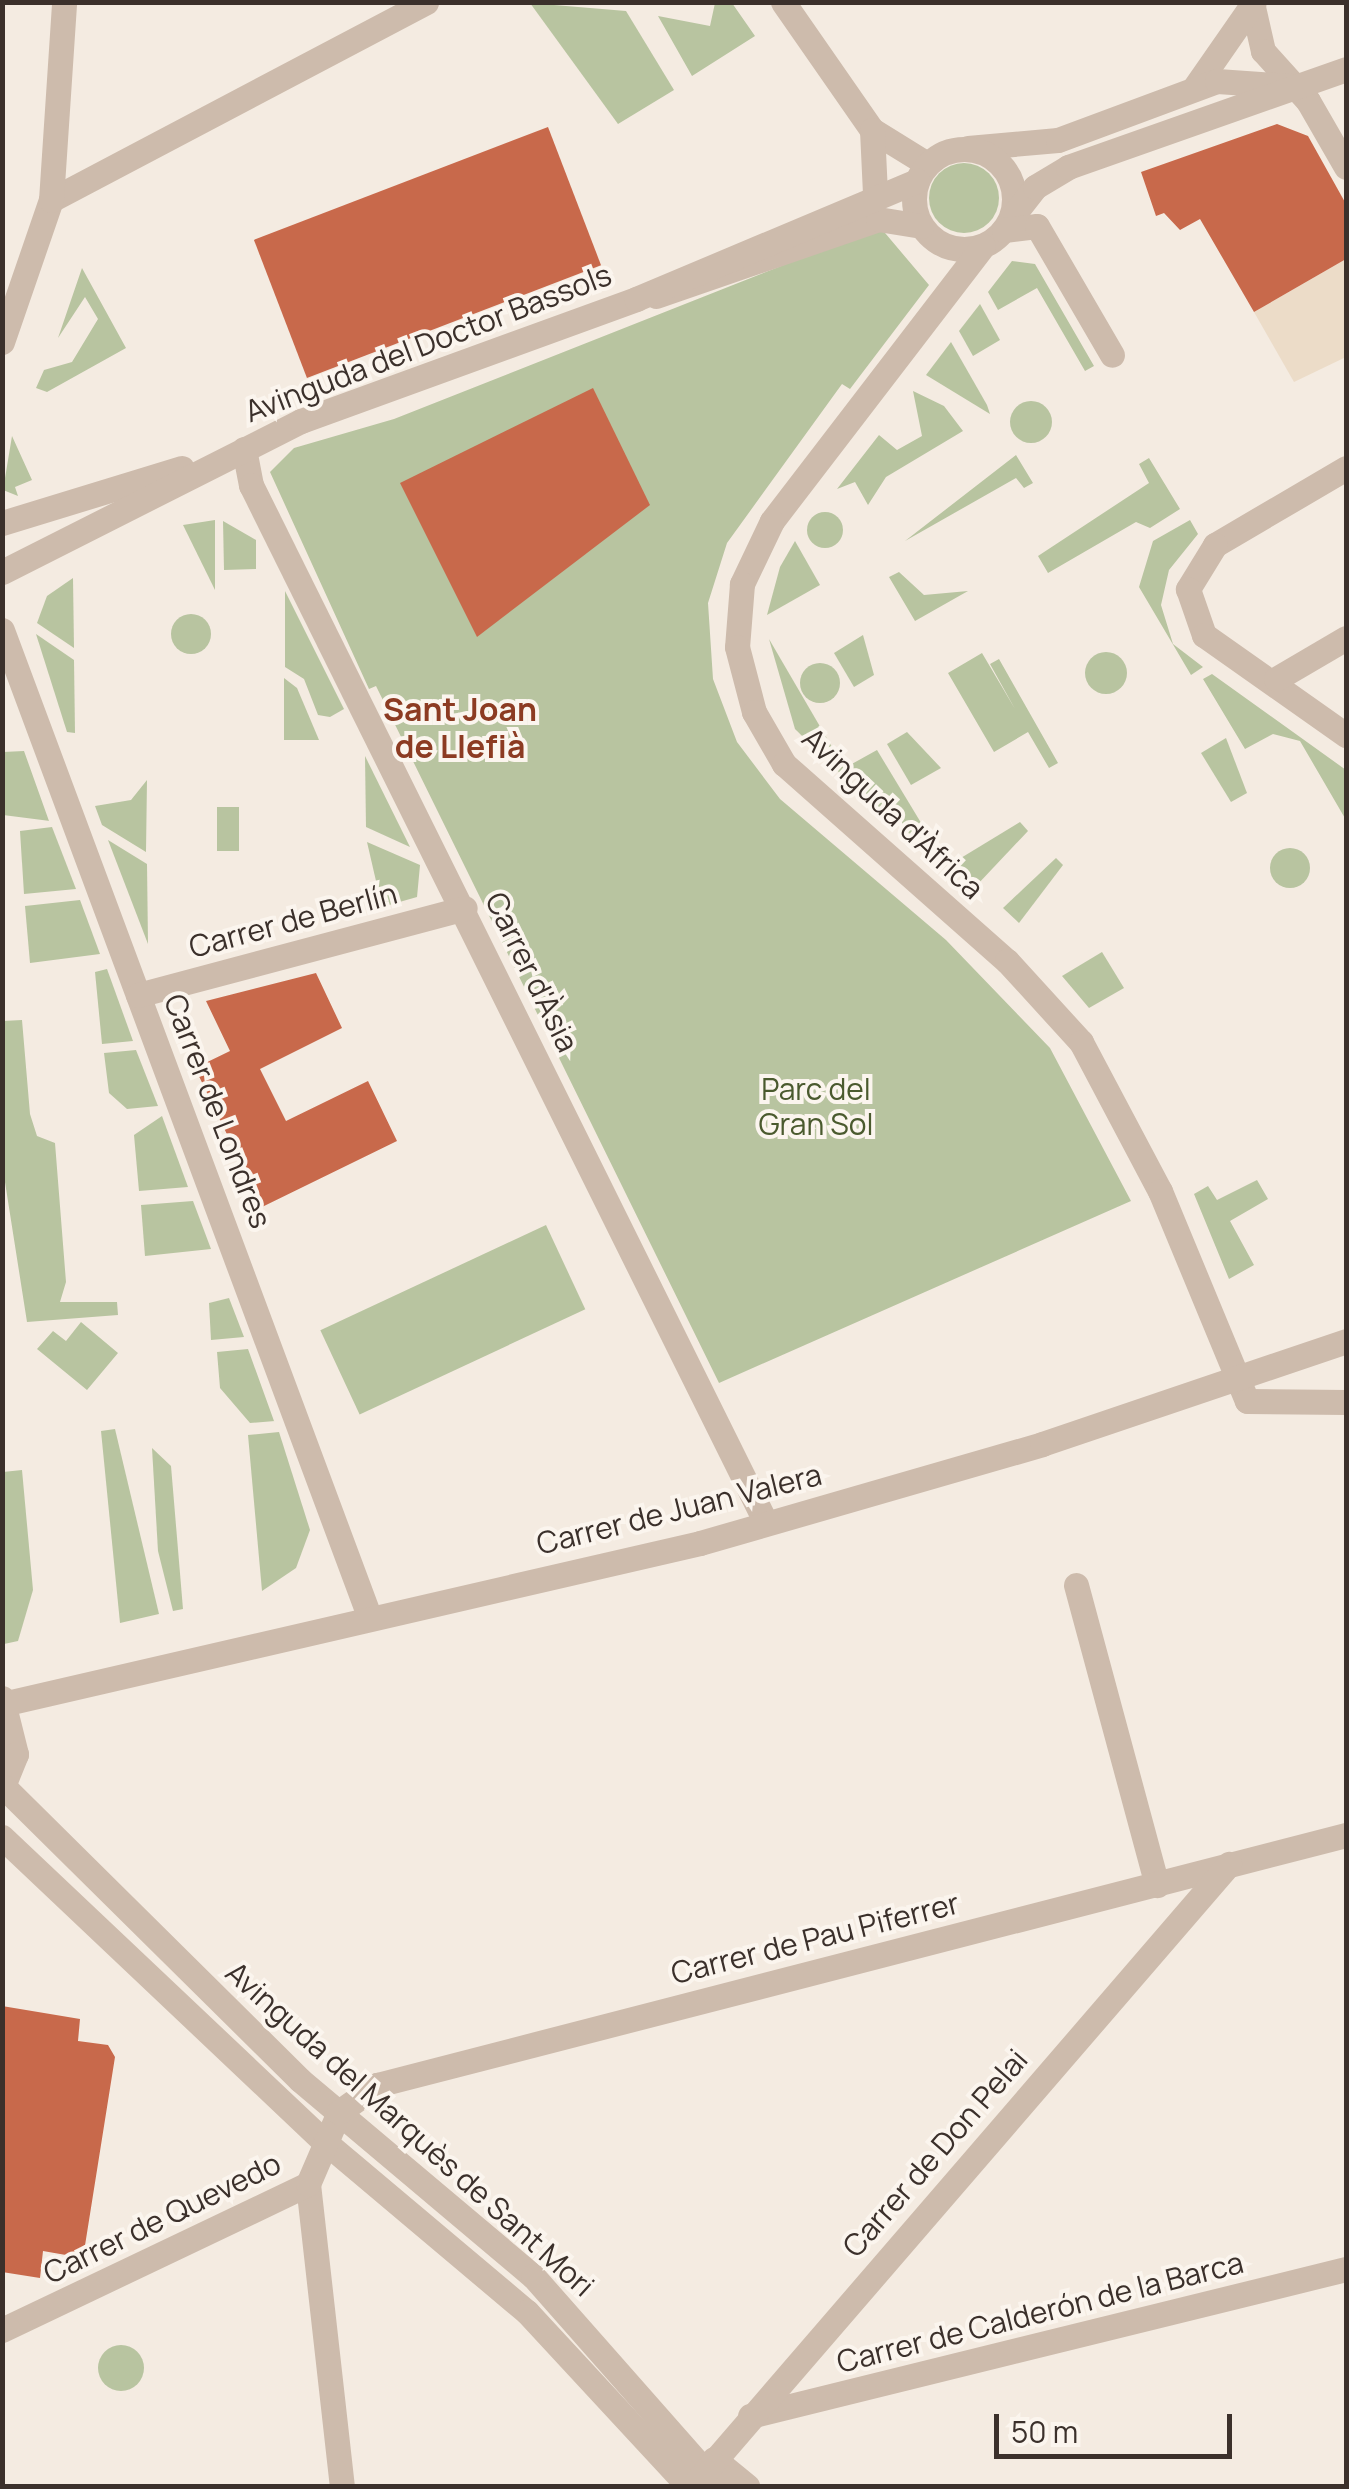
<!DOCTYPE html>
<html>
<head>
<meta charset="utf-8">
<style>
  body { margin:0 }
  #map { position:relative; width:1349px; height:2489px; overflow:hidden; background:#f4ebe1; font-family:Manrope,sans-serif }
  div>[style] { position:absolute }
  .green>* { inset:0; background:#b8c4a0; transform-origin:0 0 }
  .round { border-radius:50% }
  .plaza>* { inset:0; background:#ecdcc8 }
  .building>* { inset:0; background:#c8694b; transform-origin:0 0 }
  .minor>* { height:25px; margin:-12.5px; padding:0 12.5px; transform-origin:12.5px; border-radius:12.5px; background:#cdbbac }
  .minor>.ring { margin:-12.5px; padding:0; box-sizing:content-box; background:none; border:25px solid #cdbbac; border-radius:50% }
  span { translate:-50% -50%; white-space:nowrap; text-align:center; line-height:1.15; -webkit-text-stroke:8px #fbf5ee; paint-order:stroke }
  .street-label { font-size:30px; color:#3b302b }
  .park-label { font-size:30px; color:#4a5a2e }
  .neighbourhood-label { font-size:32px; color:#8c3b22; font-weight:700 }
  .frame { position:absolute; inset:0; border:5px solid #3b302b; pointer-events:none }
  .scale { position:absolute; left:994px; top:2414px; width:238px; height:45px; box-sizing:border-box; border:5px solid #3b302b; border-top:0; padding-left:12px; font-size:30px; line-height:35px; white-space:nowrap; color:#3b302b; -webkit-text-stroke:8px #fbf5ee; paint-order:stroke }
</style>
</head>
<body>
<div id="map">
  <div class="green">
    <i style="clip-path:polygon(530px 3px,626px 11px,674px 90px,618px 124px)"></i>
    <i style="clip-path:polygon(715px 3px,732px 3px,755px 36px,692px 76px,658px 16px,710px 26px)"></i>
    <i class="round" style="left:929px;top:163px;width:70px;height:70px"></i>
    <i style="clip-path:polygon(880px 227px,929px 285px,850px 389px,842px 384px,727px 543px,708px 603px,713px 679px,737px 742px,780px 799px,946px 940px,1050px 1048px,1131px 1201px,719px 1383px,376px 686px,369px 689px,270px 472px,294px 448px,394px 419px)"></i>
    <i style="clip-path:polygon(1012px 261px,1035px 264px,1094px 366px,1085px 371px,1037px 288px,998px 310px,988px 292px)"></i>
    <i style="clip-path:polygon(82px 268px,126px 348px,47px 392px,36px 388px,44px 370px,72px 362px,98px 319px,85px 297px,58px 338px)"></i>
    <i style="clip-path:polygon(980px 304px,1000px 340px,973px 356px,959px 331px)"></i>
    <i style="clip-path:polygon(951px 342px,987px 405px,990px 414px,926px 375px)"></i>
    <i style="clip-path:polygon(913px 391px,944px 406px,963px 431px,886px 477px,868px 505px,855px 482px,837px 489px,879px 435px,897px 450px,922px 436px)"></i>
    <i class="round" style="left:1010px;top:401px;width:42px;height:42px"></i>
    <i style="clip-path:polygon(12px 436px,32px 480px,15px 487px,18px 496px,3px 490px)"></i>
    <i style="clip-path:polygon(1016px 455px,1033px 483px,1024px 488px,1016px 478px,905px 541px)"></i>
    <i style="clip-path:polygon(1149px 458px,1180px 509px,1150px 528px,1136px 522px,1048px 573px,1038px 556px,1149px 483px,1139px 464px)"></i>
    <i class="round" style="left:807px;top:512px;width:36px;height:36px"></i>
    <i style="clip-path:polygon(215px 520px,215px 590px,183px 525px)"></i>
    <i style="clip-path:polygon(1190px 520px,1198px 534px,1169px 570px,1161px 605px,1173px 644px,1203px 667px,1191px 675px,1139px 587px,1153px 541px)"></i>
    <i style="clip-path:polygon(223px 521px,256px 540px,256px 569px,224px 570px)"></i>
    <i style="clip-path:polygon(795px 541px,820px 585px,767px 615px,780px 567px)"></i>
    <i style="clip-path:polygon(899px 572px,924px 595px,968px 591px,915px 621px,889px 577px)"></i>
    <i style="clip-path:polygon(73px 578px,74px 648px,37px 623px,47px 596px)"></i>
    <i style="clip-path:polygon(285px 591px,344px 709px,330px 717px,318px 715px,304px 679px,285px 667px)"></i>
    <i class="round" style="left:171px;top:614px;width:40px;height:40px"></i>
    <i style="clip-path:polygon(36px 634px,74px 660px,75px 733px,67px 732px)"></i>
    <i style="clip-path:polygon(863px 635px,874px 675px,854px 687px,834px 653px)"></i>
    <i style="clip-path:polygon(769px 639px,857px 790px,795px 729px)"></i>
    <i class="round" style="left:1085px;top:652px;width:42px;height:42px"></i>
    <i style="clip-path:polygon(982px 653px,1015px 709px,990px 664px,999px 659px,1058px 763px,1049px 768px,1028px 732px,994px 752px,948px 673px)"></i>
    <i class="round" style="left:800px;top:663px;width:40px;height:40px"></i>
    <i style="clip-path:polygon(1212px 674px,1346px 770px,1346px 820px,1300px 741px,1273px 734px,1245px 749px,1203px 679px)"></i>
    <i style="clip-path:polygon(284px 678px,297px 688px,319px 740px,284px 740px)"></i>
    <i style="clip-path:polygon(907px 732px,941px 768px,911px 785px,887px 744px)"></i>
    <i style="clip-path:polygon(1226px 738px,1247px 793px,1231px 802px,1201px 753px)"></i>
    <i style="clip-path:polygon(877px 750px,926px 831px,915px 838px,870px 800px,850px 765px)"></i>
    <i style="clip-path:polygon(24px 751px,49px 821px,50px 821px,3px 815px,3px 752px)"></i>
    <i style="clip-path:polygon(365px 756px,410px 847px,366px 827px)"></i>
    <i style="clip-path:polygon(147px 780px,146px 852px,102px 825px,95px 806px,131px 800px)"></i>
    <i style="left:217px;top:807px;width:22px;height:44px"></i>
    <i style="clip-path:polygon(1020px 822px,1028px 831px,977px 885px,951px 864px)"></i>
    <i style="clip-path:polygon(52px 827px,76px 889px,24px 894px,20px 831px)"></i>
    <i style="clip-path:polygon(108px 840px,147px 864px,148px 944px)"></i>
    <i style="clip-path:polygon(367px 842px,420px 865px,417px 897px,382px 907px)"></i>
    <i class="round" style="left:1270px;top:848px;width:40px;height:40px"></i>
    <i style="clip-path:polygon(1056px 858px,1063px 865px,1019px 923px,1003px 908px)"></i>
    <i style="clip-path:polygon(80px 900px,100px 954px,30px 963px,25px 906px)"></i>
    <i style="clip-path:polygon(1102px 952px,1124px 988px,1089px 1008px,1062px 976px)"></i>
    <i style="clip-path:polygon(107px 969px,133px 1041px,102px 1044px,95px 972px)"></i>
    <i style="clip-path:polygon(22px 1020px,30px 1114px,37px 1136px,55px 1143px,66px 1282px,60px 1302px,117px 1302px,118px 1315px,27px 1322px,2px 1163px,3px 1021px)"></i>
    <i style="clip-path:polygon(136px 1050px,158px 1106px,127px 1109px,109px 1093px,104px 1053px)"></i>
    <i style="clip-path:polygon(162px 1116px,188px 1187px,139px 1191px,134px 1135px)"></i>
    <i style="clip-path:polygon(1257px 1180px,1268px 1199px,1230px 1221px,1254px 1265px,1229px 1279px,1194px 1194px,1208px 1186px,1217px 1200px)"></i>
    <i style="clip-path:polygon(193px 1201px,211px 1249px,145px 1256px,141px 1205px)"></i>
    <i style="left:546px;top:1225px;width:93px;height:249px;rotate:65deg"></i>
    <i style="clip-path:polygon(229px 1298px,244px 1337px,211px 1340px,209px 1303px)"></i>
    <i style="clip-path:polygon(81px 1322px,118px 1353px,87px 1390px,37px 1349px,53px 1331px,66px 1341px)"></i>
    <i style="clip-path:polygon(248px 1349px,274px 1421px,275px 1421px,250px 1423px,220px 1388px,217px 1352px)"></i>
    <i style="clip-path:polygon(115px 1429px,159px 1614px,120px 1623px,101px 1431px)"></i>
    <i style="clip-path:polygon(279px 1432px,310px 1530px,296px 1568px,262px 1591px,248px 1435px)"></i>
    <i style="clip-path:polygon(152px 1448px,171px 1466px,183px 1609px,173px 1611px,158px 1551px)"></i>
    <i style="clip-path:polygon(22px 1470px,33px 1590px,18px 1641px,4px 1644px,3px 1472px)"></i>
    <i class="round" style="left:98px;top:2345px;width:46px;height:46px"></i>
  </div>
  <div class="plaza">
    <i style="clip-path:polygon(1346px 259px,1346px 357px,1294px 382px,1254px 312px)"></i>
  </div>
  <div class="building">
    <i style="clip-path:polygon(1277px 124px,1308px 136px,1346px 204px,1346px 259px,1254px 312px,1200px 219px,1180px 230px,1164px 213px,1156px 216px,1141px 172px)"></i>
    <i style="left:548px;top:127px;width:148px;height:315px;rotate:69deg"></i>
    <i style="clip-path:polygon(593px 388px,650px 505px,477px 637px,400px 483px)"></i>
    <i style="clip-path:polygon(316px 973px,342px 1028px,260px 1069px,286px 1121px,368px 1081px,397px 1141px,262px 1207px,195px 1068px,230px 1051px,206px 1001px)"></i>
    <i style="clip-path:polygon(2px 2006px,80px 2019px,78px 2041px,108px 2045px,115px 2057px,83px 2258px,43px 2251px,40px 2278px,2px 2272px)"></i>
  </div>
  <div class="minor">
    <i style="left:783px;top:2px;width:156px;rotate:55.2deg"></i>
    <i style="left:872px;top:130px;width:65px;rotate:31.7deg"></i>
    <i style="left:1253px;top:7px;width:45px;rotate:77.2deg"></i>
    <i style="left:1263px;top:51px;width:67px;rotate:48deg"></i>
    <i style="left:1308px;top:101px;width:76px;rotate:60.1deg"></i>
    <i style="left:1195px;top:87px;width:103px;rotate:-55.2deg"></i>
    <i style="left:872px;top:130px;width:63px;rotate:87.3deg"></i>
    <i style="left:968px;top:148px;width:90px;rotate:-5.1deg"></i>
    <i style="left:1058px;top:140px;width:170px;rotate:-20.4deg"></i>
    <i style="left:1217px;top:81px;width:74px;rotate:3.9deg"></i>
    <i class="ring" style="left:914px;top:149px;width:75px;height:75px"></i>
    <i style="left:51px;top:200px;width:424px;rotate:-27.8deg"></i>
    <i style="left:1011px;top:218px;width:39px;rotate:-52deg"></i>
    <i style="left:1035px;top:187px;width:39px;rotate:-31deg"></i>
    <i style="left:1068px;top:167px;width:295px;rotate:-19.4deg"></i>
    <i style="left:1004px;top:230px;width:33px;rotate:-7deg"></i>
    <i style="left:1037px;top:226px;width:149px;rotate:59.8deg"></i>
    <i style="left:983px;top:246px;width:347px;rotate:127.5deg"></i>
    <i style="left:772px;top:521px;width:70px;rotate:115.5deg"></i>
    <i style="left:742px;top:584px;width:63px;rotate:94.5deg"></i>
    <i style="left:737px;top:647px;width:67px;rotate:75.3deg"></i>
    <i style="left:754px;top:712px;width:60px;rotate:60deg"></i>
    <i style="left:784px;top:764px;width:298px;rotate:41.5deg"></i>
    <i style="left:1007px;top:961px;width:110px;rotate:47.6deg"></i>
    <i style="left:1081px;top:1042px;width:169px;rotate:62.1deg"></i>
    <i style="left:1160px;top:1191px;width:227px;rotate:67.5deg"></i>
    <i style="left:1247px;top:1401px;width:99px;rotate:0.6deg"></i>
    <i style="left:656px;top:296px;width:235px;rotate:-19.1deg"></i>
    <i style="left:878px;top:219px;width:44px;rotate:9.2deg"></i>
    <i style="left:2px;top:342px;width:150px;rotate:-71deg"></i>
    <i style="left:51px;top:200px;width:198px;rotate:-86.2deg"></i>
    <i style="left:244px;top:449px;width:37px;rotate:79deg"></i>
    <i style="left:251px;top:485px;width:1159px;rotate:63.61deg"></i>
    <i style="left:1346px;top:468px;width:152px;rotate:149.6deg"></i>
    <i style="left:1215px;top:545px;width:52px;rotate:121.5deg"></i>
    <i style="left:1188px;top:589px;width:49px;rotate:70.8deg"></i>
    <i style="left:1204px;top:635px;width:174px;rotate:35.2deg"></i>
    <i style="left:2px;top:523px;width:188px;rotate:-17deg"></i>
    <i style="left:2px;top:572px;width:335px;rotate:-26.8deg"></i>
    <i style="left:301px;top:421px;width:357px;rotate:-20deg"></i>
    <i style="left:636px;top:299px;width:305px;rotate:-22.8deg"></i>
    <i style="left:2px;top:630px;width:1052px;rotate:69.58deg"></i>
    <i style="left:1276px;top:679px;width:81px;rotate:-30.4deg"></i>
    <i style="left:138px;top:995px;width:338px;rotate:-14.9deg"></i>
    <i style="left:1076px;top:1585px;width:311px;rotate:74.9deg"></i>
    <i style="left:2px;top:1698px;width:58px;rotate:76deg"></i>
    <i style="left:16px;top:1754px;width:38px;rotate:112deg"></i>
    <i style="left:7px;top:1703px;width:711px;rotate:-13deg"></i>
    <i style="left:700px;top:1543px;width:356px;rotate:-16.1deg"></i>
    <i style="left:1042px;top:1444px;width:321px;rotate:-18.7deg"></i>
    <i style="left:4px;top:1787px;width:416px;rotate:44.7deg"></i>
    <i style="left:300px;top:2080px;width:304px;rotate:40.1deg"></i>
    <i style="left:533px;top:2276px;width:280px;rotate:48.6deg"></i>
    <i style="left:2px;top:1837px;width:444px;rotate:43.4deg"></i>
    <i style="left:325px;top:2142px;width:264px;rotate:40.1deg"></i>
    <i style="left:527px;top:2312px;width:237px;rotate:47.2deg"></i>
    <i style="left:308px;top:2184px;width:304px;rotate:83.6deg"></i>
    <i style="left:2px;top:2330px;width:339px;rotate:-25.5deg"></i>
    <i style="left:308px;top:2184px;width:78px;rotate:-66.7deg"></i>
    <i style="left:339px;top:2112px;width:47px;rotate:-35.4deg"></i>
    <i style="left:377px;top:2085px;width:1001px;rotate:-14.47deg"></i>
    <i style="left:750px;top:2416px;width:614px;rotate:-13.86deg"></i>
    <i style="left:714px;top:2459px;width:43px;rotate:39.3deg"></i>
    <i style="left:697px;top:2481px;width:815px;rotate:-49.23deg"></i>
  </div>
  <div class="street-label">
    <span style="left:428px;top:343px;rotate:-21deg">Avinguda del Doctor Bassols</span>
    <span style="left:893px;top:813px;rotate:43deg">Avinguda d'Àfrica</span>
    <span style="left:293px;top:920px;rotate:-15deg">Carrer de Berlín</span>
    <span style="left:532px;top:972px;rotate:64deg">Carrer d'Àsia</span>
    <span style="left:218px;top:1111px;rotate:69deg">Carrer de Londres</span>
    <span style="left:679px;top:1509px;rotate:-14deg">Carrer de Juan Valera</span>
    <span style="left:815px;top:1938px;rotate:-14deg">Carrer de Pau Piferrer</span>
    <span style="left:410px;top:2129px;rotate:42deg">Avinguda del Marquès de Sant Mori</span>
    <span style="left:935px;top:2153px;rotate:-49deg">Carrer de Don Pelai</span>
    <span style="left:162px;top:2218px;rotate:-26deg">Carrer de Quevedo</span>
    <span style="left:1040px;top:2312px;rotate:-14deg">Carrer de Calderón de la Barca</span>
  </div>
  <div class="park-label">
    <span style="left:816px;top:1106px">Parc del<br>Gran Sol</span>
  </div>
  <div class="neighbourhood-label">
    <span style="left:460px;top:728px">Sant Joan<br>de Llefià</span>
  </div>
  <div class="frame"></div>
  <div class="scale">50 m</div>
</div>
</body>
</html>
